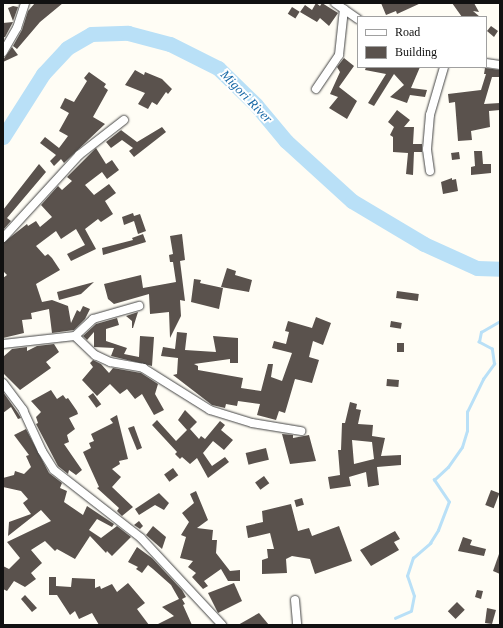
<!DOCTYPE html>
<html>
<head>
<meta charset="utf-8">
<style>
  body { margin:0 }
  #map { position:relative; width:503px; height:628px; overflow:hidden; background:#fffdf5; font-family:"Times New Roman",serif }
  div>[style] { position:absolute }
  .stream>* { height:2.5px; margin:-1.25px; padding:0 1.25px; transform-origin:1.25px; border-radius:1.25px; background:#b9e0f7 }
  .river>* { height:15px; margin:-7.5px; padding:0 7.5px; transform-origin:7.5px; border-radius:7.5px; background:#b9e0f7 }
  .building>* { inset:0; background:#5a524d; transform-origin:0 0 }
  .roads { filter:drop-shadow(0 0 1px #444) drop-shadow(0 0 1px #444) }
  .minor>* { height:8px; margin:-4px; padding:0 4px; transform-origin:4px; border-radius:4px; background:#fff }
  span { translate:-50% -50%; white-space:nowrap; text-align:center; line-height:1.15; -webkit-text-stroke:4px #fff; paint-order:stroke }
  .water-label { font-size:13px; color:#1768a6; font-style:italic }
  .frame { position:absolute; inset:0; border:4px solid #111; pointer-events:none }
  .legend { position:absolute; left:357px; top:16px; width:130px; height:52px; box-sizing:border-box; background:#fff; border:1px solid #a0a0a0; margin:0; padding:5px 7px; list-style:none; font-size:12px; color:#111 }
  .legend li { display:flex; align-items:center; gap:8px; height:20px }
  .legend b { width:20px; border:1px solid #a0a0a0 }
</style>
</head>
<body>
<div id="map">
  <div class="stream">
    <i style="left:395px;top:618px;width:17px;rotate:-24deg"></i>
    <i style="left:411px;top:611px;width:15px;rotate:-79deg"></i>
    <i style="left:414px;top:596px;width:21px;rotate:-109deg"></i>
    <i style="left:407px;top:576px;width:19px;rotate:-72deg"></i>
    <i style="left:413px;top:558px;width:23px;rotate:-41deg"></i>
    <i style="left:430px;top:543px;width:15px;rotate:-58deg"></i>
    <i style="left:438px;top:530px;width:30px;rotate:-69deg"></i>
    <i style="left:449px;top:502px;width:27px;rotate:-124deg"></i>
    <i style="left:434px;top:480px;width:19px;rotate:-43deg"></i>
    <i style="left:448px;top:467px;width:24px;rotate:-55deg"></i>
    <i style="left:462px;top:447px;width:17px;rotate:-73deg"></i>
    <i style="left:467px;top:431px;width:19px;rotate:-90deg"></i>
    <i style="left:467px;top:412px;width:37px;rotate:-64deg"></i>
    <i style="left:483px;top:379px;width:19px;rotate:-54deg"></i>
    <i style="left:494px;top:364px;width:15px;rotate:-98deg"></i>
    <i style="left:492px;top:349px;width:15px;rotate:-152deg"></i>
    <i style="left:479px;top:342px;width:10px;rotate:-79deg"></i>
    <i style="left:481px;top:332px;width:22px;rotate:-30deg"></i>
  </div>
  <div class="river">
    <i style="left:3px;top:137px;width:75px;rotate:-57.6deg"></i>
    <i style="left:43px;top:74px;width:35px;rotate:-47deg"></i>
    <i style="left:67px;top:48px;width:28px;rotate:-30deg"></i>
    <i style="left:91px;top:34px;width:37px;rotate:-2deg"></i>
    <i style="left:128px;top:33px;width:43px;rotate:14.7deg"></i>
    <i style="left:170px;top:44px;width:54px;rotate:26.6deg"></i>
    <i style="left:218px;top:68px;width:53px;rotate:44.2deg"></i>
    <i style="left:256px;top:105px;width:47px;rotate:50.2deg"></i>
    <i style="left:286px;top:141px;width:89px;rotate:42.3deg"></i>
    <i style="left:352px;top:201px;width:84px;rotate:30.8deg"></i>
    <i style="left:424px;top:244px;width:58px;rotate:24.4deg"></i>
    <i style="left:477px;top:268px;width:23px;rotate:2deg"></i>
  </div>
  <div class="building">
    <i style="clip-path:polygon(35px 3px,63px 3px,40px 22px,17px 49px,13px 46px,22px 30px,28px 11px)"></i>
    <i style="clip-path:polygon(316px 3px,320px 6px,322px 3px,338px 13px,329px 26px,320px 18px,317px 22px,300px 12px,305px 5px,312px 10px)"></i>
    <i style="clip-path:polygon(381px 3px,421px 3px,397px 14px,396px 11px,386px 15px)"></i>
    <i style="clip-path:polygon(452px 3px,474px 3px,479px 12px,473px 11px,480px 17px,462px 17px)"></i>
    <i style="clip-path:polygon(13px 6px,18px 7px,13px 21px,8px 8px)"></i>
    <i style="left:292px;top:7px;width:9px;height:8px;rotate:32deg"></i>
    <i style="clip-path:polygon(13px 22px,5px 37px,3px 37px,3px 23px)"></i>
    <i style="clip-path:polygon(491px 26px,498px 31px,494px 37px,487px 31px)"></i>
    <i style="clip-path:polygon(12px 47px,18px 55px,3px 62px,3px 60px)"></i>
    <i style="clip-path:polygon(344px 58px,354px 66px,339px 87px,357px 101px,347px 119px,329px 108px,338px 97px,330px 94px,340px 72px,337px 67px)"></i>
    <i style="clip-path:polygon(366px 67px,420px 67px,411px 88px,427px 90px,425px 97px,410px 95px,407px 103px,390px 97px,404px 85px,394px 74px,374px 106px,368px 103px,386px 74px,365px 70px)"></i>
    <i style="clip-path:polygon(485px 68px,500px 70px,500px 77px,492px 77px,484px 104px,500px 103px,500px 110px,489px 111px,490px 127px,471px 131px,472px 140px,458px 141px,455px 102px,449px 103px,448px 94px,481px 90px,486px 74px,484px 74px)"></i>
    <i style="clip-path:polygon(135px 70px,144px 75px,145px 72px,162px 79px,172px 89px,168px 94px,166px 92px,157px 105px,152px 102px,148px 109px,138px 104px,145px 93px,125px 85px)"></i>
    <i style="clip-path:polygon(89px 72px,106px 84px,104px 87px,108px 90px,93px 117px,105px 124px,64px 163px,61px 159px,54px 166px,50px 161px,56px 155px,40px 143px,45px 137px,59px 148px,68px 136px,59px 131px,69px 113px,60px 108px,65px 98px,74px 102px,87px 81px,84px 78px)"></i>
    <i style="clip-path:polygon(397px 110px,410px 120px,404px 127px,414px 127px,413px 144px,422px 144px,422px 152px,414px 152px,413px 175px,406px 174px,408px 153px,393px 152px,393px 137px,390px 135px,394px 127px,388px 122px)"></i>
    <i style="clip-path:polygon(125px 127px,121px 130px,137px 142px,162px 127px,166px 132px,134px 157px,129px 151px,133px 148px,122px 140px,111px 148px,106px 142px)"></i>
    <i style="clip-path:polygon(96px 148px,106px 164px,112px 160px,119px 170px,107px 179px,102px 172px,85px 185px,94px 195px,109px 184px,116px 193px,105px 201px,113px 214px,101px 222px,98px 219px,85px 229px,96px 249px,71px 261px,67px 254px,85px 245px,76px 229px,61px 239px,56px 231px,36px 246px,45px 256px,48px 254px,52px 258px,60px 270px,36px 284px,42px 302px,52px 300px,68px 306px,71px 323px,77px 310px,80px 312px,83px 306px,90px 309px,85px 319px,74px 330px,52px 333px,49px 309px,31px 313px,32px 319px,22px 320px,24px 333px,3px 338px,3px 278px,7px 275px,3px 271px,3px 243px,27px 224px,28px 226px,36px 221px,40px 227px,52px 217px,41px 205px,58px 186px,62px 190px,72px 181px,67px 177px)"></i>
    <i style="clip-path:polygon(474px 151px,482px 151px,483px 164px,491px 164px,491px 173px,471px 175px,471px 167px,475px 166px)"></i>
    <i style="left:459px;top:152px;width:7px;height:8px;rotate:82deg"></i>
    <i style="clip-path:polygon(39px 164px,46px 172px,7px 218px,11px 221px,3px 230px,3px 210px)"></i>
    <i style="clip-path:polygon(452px 178px,452px 180px,456px 179px,458px 191px,443px 194px,441px 182px)"></i>
    <i style="clip-path:polygon(133px 213px,134px 216px,140px 214px,146px 231px,138px 234px,134px 221px,124px 225px,122px 217px)"></i>
    <i style="clip-path:polygon(143px 234px,146px 242px,103px 255px,102px 248px,133px 240px,132px 238px)"></i>
    <i style="clip-path:polygon(182px 234px,185px 260px,180px 261px,185px 301px,180px 300px,181px 316px,170px 338px,169px 312px,150px 314px,149px 294px,114px 304px,108px 299px,104px 284px,141px 275px,143px 288px,176px 282px,173px 262px,170px 262px,169px 255px,173px 254px,170px 236px)"></i>
    <i style="clip-path:polygon(227px 268px,236px 271px,235px 275px,252px 280px,249px 292px,221px 287px)"></i>
    <i style="clip-path:polygon(194px 279px,201px 280px,200px 283px,223px 288px,219px 309px,191px 302px)"></i>
    <i style="clip-path:polygon(94px 282px,81px 294px,59px 300px,57px 292px)"></i>
    <i style="left:397px;top:291px;width:22px;height:7px;rotate:8deg"></i>
    <i style="clip-path:polygon(138px 312px,133px 328px,132px 328px,132px 321px,126px 316px)"></i>
    <i style="clip-path:polygon(316px 317px,331px 323px,323px 345px,313px 341px,309px 357px,319px 360px,312px 383px,295px 379px,285px 413px,279px 411px,276px 420px,257px 415px,260px 404px,238px 401px,237px 406px,226px 404px,225px 408px,212px 405px,173px 375px,177px 374px,178px 358px,161px 356px,163px 347px,175px 349px,177px 332px,187px 333px,185px 350px,216px 352px,213px 336px,238px 338px,238px 363px,230px 363px,230px 359px,194px 364px,198px 366px,198px 370px,243px 378px,241px 388px,261px 391px,268px 364px,273px 364px,271px 377px,282px 381px,292px 353px,272px 348px,274px 341px,286px 344px,289px 332px,285px 331px,288px 321px,312px 328px)"></i>
    <i style="clip-path:polygon(117px 318px,119px 325px,106px 329px,106px 341px,127px 348px,124px 354px,139px 357px,140px 336px,154px 337px,152px 366px,111px 356px,114px 348px,94px 347px,94px 332px,87px 340px,83px 336px,96px 324px)"></i>
    <i style="left:391px;top:321px;width:11px;height:6px;rotate:10deg"></i>
    <i style="left:397px;top:343px;width:7px;height:9px"></i>
    <i style="clip-path:polygon(54px 344px,59px 352px,46px 362px,51px 368px,20px 390px,3px 373px,3px 357px,12px 349px,27px 347px,27px 351px,37px 346px)"></i>
    <i style="clip-path:polygon(93px 360px,101px 364px,109px 373px,113px 368px,141px 373px,158px 384px,155px 394px,164px 410px,154px 415px,142px 394px,135px 399px,127px 389px,120px 394px,110px 384px,97px 396px,82px 380px,93px 367px,90px 363px)"></i>
    <i style="left:387px;top:379px;width:12px;height:7px;rotate:5deg"></i>
    <i style="clip-path:polygon(51px 390px,57px 399px,63px 395px,66px 399px,68px 398px,77px 411px,78px 414px,69px 418px,75px 429px,67px 435px,69px 442px,64px 444px,82px 470px,76px 475px,69px 470px,68px 474px,58px 466px,36px 424px,38px 423px,36px 417px,41px 412px,31px 401px)"></i>
    <i style="clip-path:polygon(3px 392px,18px 413px,21px 418px,18px 419px,11px 407px,3px 413px)"></i>
    <i style="left:93px;top:393px;width:14px;height:6px;rotate:54deg"></i>
    <i style="clip-path:polygon(evenodd,350px 402px,357px 404px,356px 409px,361px 410px,358px 424px,373px 425px,372px 436px,385px 438px,381px 456px,401px 455px,401px 465px,377px 467px,379px 485px,368px 487px,366px 472px,349px 477px,351px 486px,330px 489px,328px 477px,340px 475px,338px 450px,341px 450px,342px 423px,345px 423px,350px 402px,352px 440px,372px 442px,374px 459px,354px 464px,352px 440px)"></i>
    <i style="clip-path:polygon(185px 410px,197px 422px,190px 429px,199px 439px,201px 436px,205px 439px,220px 421px,225px 425px,221px 430px,233px 440px,224px 450px,213px 441px,203px 453px,212px 466px,225px 457px,229px 462px,208px 478px,197px 458px,190px 464px,182px 457px,180px 459px,175px 454px,177px 452px,152px 425px,157px 420px,176px 441px,187px 430px,178px 420px)"></i>
    <i style="clip-path:polygon(117px 415px,128px 459px,119px 461px,120px 464px,112px 469px,121px 477px,112px 487px,133px 507px,122px 516px,117px 511px,119px 508px,97px 488px,99px 487px,83px 452px,91px 448px,89px 443px,94px 441px,91px 434px,113px 423px,110px 419px)"></i>
    <i style="clip-path:polygon(134px 426px,142px 448px,137px 450px,128px 428px)"></i>
    <i style="clip-path:polygon(26px 429px,49px 473px,62px 483px,60px 488px,67px 491px,64px 502px,83px 515px,87px 506px,114px 524px,112px 527px,97px 519px,89px 530px,101px 538px,117px 526px,131px 537px,112px 556px,107px 551px,106px 553px,90px 536px,75px 559px,57px 549px,55px 551px,45px 541px,31px 550px,42px 563px,31px 573px,36px 579px,25px 587px,14px 581px,7px 591px,3px 589px,3px 566px,9px 569px,20px 558px,7px 542px,51px 521px,41px 510px,8px 536px,9px 522px,31px 514px,23px 503px,28px 499px,21px 491px,3px 487px,3px 478px,14px 475px,15px 471px,24px 474px,31px 467px,26px 456px,29px 455px,14px 435px)"></i>
    <i style="clip-path:polygon(282px 434px,293px 435px,293px 438px,309px 435px,316px 461px,290px 464px)"></i>
    <i style="left:266px;top:448px;width:12px;height:21px;rotate:76deg"></i>
    <i style="left:173px;top:468px;width:9px;height:11px;rotate:54deg"></i>
    <i style="left:264px;top:476px;width:9px;height:11px;rotate:54deg"></i>
    <i style="left:491px;top:490px;width:9px;height:16px;rotate:21deg"></i>
    <i style="clip-path:polygon(196px 491px,208px 520px,197px 528px,213px 530px,212px 540px,217px 540px,216px 553px,230px 571px,240px 570px,240px 581px,228px 581px,221px 569px,204px 581px,208px 586px,203px 589px,192px 577px,196px 573px,188px 567px,193px 561px,180px 558px,186px 537px,181px 535px,189px 522px,182px 513px,194px 503px,190px 494px)"></i>
    <i style="clip-path:polygon(159px 493px,169px 503px,164px 510px,155px 505px,139px 515px,135px 509px)"></i>
    <i style="left:302px;top:498px;width:7px;height:8px;rotate:74deg"></i>
    <i style="clip-path:polygon(291px 504px,298px 531px,309px 528px,312px 536px,339px 526px,352px 561px,315px 574px,310px 559px,292px 556px,286px 559px,287px 573px,262px 574px,262px 560px,268px 558px,267px 549px,274px 549px,270px 533px,248px 538px,246px 526px,263px 522px,262px 511px)"></i>
    <i style="clip-path:polygon(139px 521px,143px 526px,140px 529px,134px 525px)"></i>
    <i style="clip-path:polygon(153px 526px,166px 537px,162px 549px,146px 535px)"></i>
    <i style="clip-path:polygon(395px 531px,400px 539px,394px 542px,399px 550px,371px 566px,360px 550px)"></i>
    <i style="clip-path:polygon(463px 537px,472px 540px,470px 545px,486px 549px,484px 556px,458px 551px)"></i>
    <i style="clip-path:polygon(137px 547px,152px 558px,182px 590px,186px 597px,182px 599px,185px 604px,183px 605px,192px 625px,156px 625px,174px 616px,162px 607px,179px 599px,171px 585px,153px 569px,148px 565px,142px 573px,136px 569px,138px 567px,128px 562px)"></i>
    <i style="clip-path:polygon(499px 554px,500px 554px,500px 574px,493px 571px)"></i>
    <i style="clip-path:polygon(49px 577px,56px 577px,56px 586px,71px 587px,72px 578px,95px 579px,95px 588px,100px 586px,101px 589px,112px 584px,117px 592px,128px 583px,145px 603px,137px 609px,149px 625px,99px 625px,92px 613px,79px 619px,75px 611px,70px 615px,57px 595px,49px 595px)"></i>
    <i style="clip-path:polygon(234px 583px,242px 601px,218px 613px,208px 593px)"></i>
    <i style="clip-path:polygon(477px 590px,483px 591px,481px 599px,475px 597px)"></i>
    <i style="clip-path:polygon(25px 595px,37px 608px,32px 612px,21px 599px)"></i>
    <i style="left:457px;top:602px;width:11px;height:13px;rotate:45deg"></i>
    <i style="clip-path:polygon(487px 608px,496px 610px,492px 624px,485px 623px)"></i>
    <i style="clip-path:polygon(259px 613px,269px 625px,238px 625px)"></i>
  </div>
  <div class="roads">
    <div class="minor">
      <i style="left:335px;top:3px;width:28px;rotate:35deg"></i>
      <i style="left:3px;top:52px;width:28px;rotate:-60deg"></i>
      <i style="left:17px;top:28px;width:26px;rotate:-72deg"></i>
      <i style="left:486px;top:63px;width:14px;rotate:8deg"></i>
      <i style="left:316px;top:89px;width:41px;rotate:-55.9deg"></i>
      <i style="left:339px;top:55px;width:46px;rotate:-83.8deg"></i>
      <i style="left:430px;top:171px;width:22px;rotate:-98deg"></i>
      <i style="left:427px;top:149px;width:34px;rotate:-85deg"></i>
      <i style="left:430px;top:115px;width:50px;rotate:-73.7deg"></i>
      <i style="left:3px;top:238px;width:113px;rotate:-47.5deg"></i>
      <i style="left:79px;top:155px;width:57px;rotate:-37.9deg"></i>
      <i style="left:75px;top:336px;width:25px;rotate:-43deg"></i>
      <i style="left:93px;top:319px;width:48px;rotate:-15.8deg"></i>
      <i style="left:3px;top:344px;width:72px;rotate:-6.3deg"></i>
      <i style="left:75px;top:336px;width:28px;rotate:44deg"></i>
      <i style="left:95px;top:355px;width:17px;rotate:25deg"></i>
      <i style="left:110px;top:362px;width:34px;rotate:10deg"></i>
      <i style="left:143px;top:368px;width:79px;rotate:32.1deg"></i>
      <i style="left:210px;top:410px;width:44px;rotate:17.2deg"></i>
      <i style="left:252px;top:423px;width:50px;rotate:9.3deg"></i>
      <i style="left:3px;top:383px;width:34px;rotate:53deg"></i>
      <i style="left:23px;top:410px;width:45px;rotate:65.1deg"></i>
      <i style="left:42px;top:451px;width:22px;rotate:58deg"></i>
      <i style="left:54px;top:470px;width:110px;rotate:38deg"></i>
      <i style="left:141px;top:538px;width:119px;rotate:47deg"></i>
      <i style="left:295px;top:600px;width:25px;rotate:85deg"></i>
    </div>
  </div>
  <div class="water-label">
    <span style="left:246px;top:97px;rotate:46deg">Migori River</span>
  </div>
  <div class="frame"></div>
  <ul class="legend">
  <li><b style="height:5px;background:#fff"></b>Road</li>
  <li><b style="height:11px;background:#5a524d"></b>Building</li>
  </ul>
</div>
</body>
</html>
